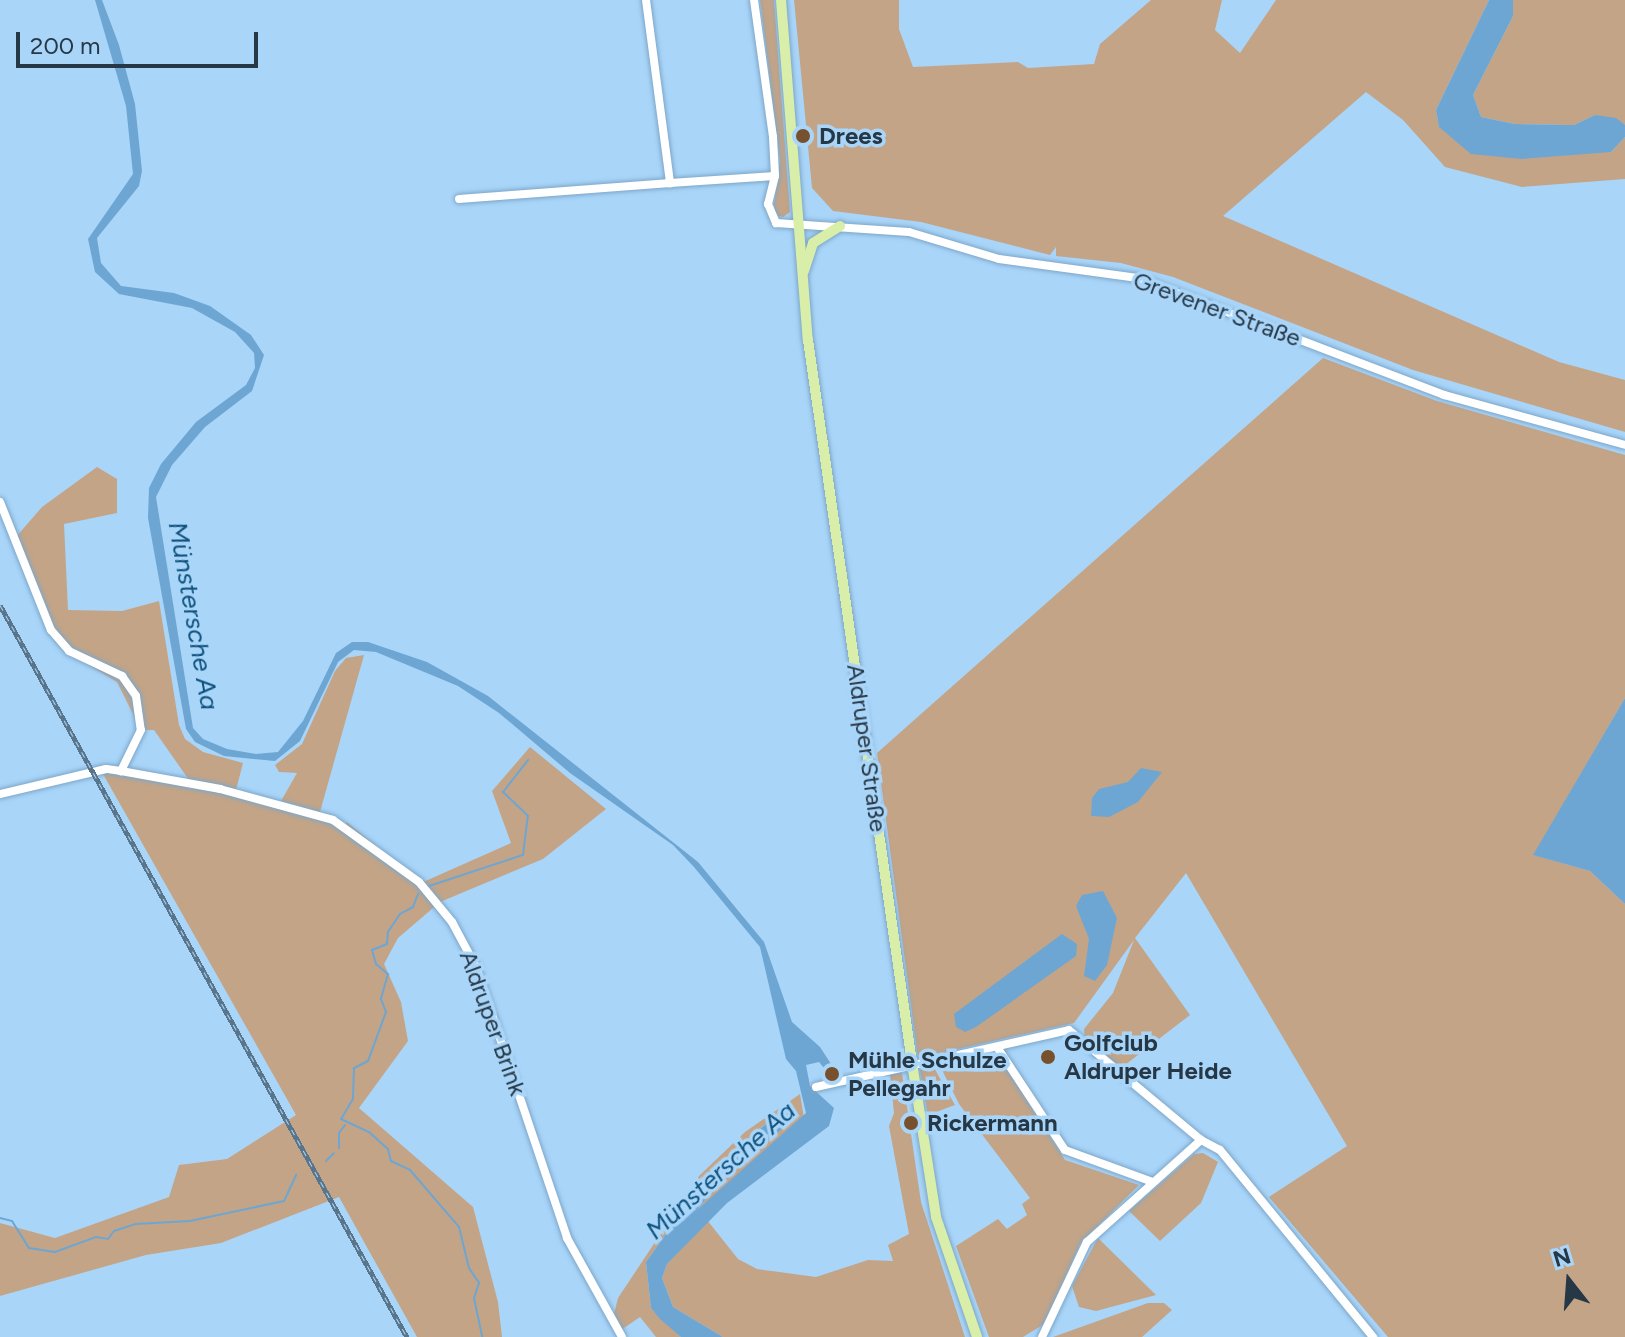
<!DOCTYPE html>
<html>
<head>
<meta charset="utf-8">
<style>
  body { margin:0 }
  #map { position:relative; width:1625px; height:1337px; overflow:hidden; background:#a9d5f9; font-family:Figtree,sans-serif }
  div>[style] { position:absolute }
  .green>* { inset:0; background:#c4a486 }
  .water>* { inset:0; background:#6da6d3 }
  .stream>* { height:2px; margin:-1px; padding:0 1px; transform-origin:1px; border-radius:1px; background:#6da6d3 }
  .roads { filter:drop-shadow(0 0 2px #7da7c9) drop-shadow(0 0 2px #7da7c9) }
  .minor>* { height:8px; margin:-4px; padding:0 4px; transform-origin:4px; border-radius:4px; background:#fff }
  .major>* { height:10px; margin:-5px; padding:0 5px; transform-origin:5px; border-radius:5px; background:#d9efa9 }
  .rail>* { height:5px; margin-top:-2.5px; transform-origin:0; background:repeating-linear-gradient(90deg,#a9d5f9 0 6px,#59758c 0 12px); box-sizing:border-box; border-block:2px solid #59758c }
  .dots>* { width:22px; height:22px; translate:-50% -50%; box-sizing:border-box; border:4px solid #a9d5f9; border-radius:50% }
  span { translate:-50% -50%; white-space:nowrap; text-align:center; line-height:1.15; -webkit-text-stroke:7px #a9d5f9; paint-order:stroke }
  .poi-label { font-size:24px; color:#263846; font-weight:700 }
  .left { translate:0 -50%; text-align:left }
  .street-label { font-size:24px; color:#263846 }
  .water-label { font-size:26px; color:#0f527e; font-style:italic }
  .north { position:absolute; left:1529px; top:1241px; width:80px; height:80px; -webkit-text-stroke:6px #a9d5f9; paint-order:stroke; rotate:343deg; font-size:22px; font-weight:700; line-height:32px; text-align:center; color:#263846 }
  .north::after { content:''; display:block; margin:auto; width:28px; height:36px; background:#263846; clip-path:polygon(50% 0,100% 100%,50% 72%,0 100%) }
  .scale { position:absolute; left:16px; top:32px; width:242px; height:36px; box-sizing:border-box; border:4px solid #263846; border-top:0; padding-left:10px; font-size:24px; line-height:28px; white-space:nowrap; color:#263846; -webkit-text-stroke:6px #a9d5f9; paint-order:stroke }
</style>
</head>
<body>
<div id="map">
  <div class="green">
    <i style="clip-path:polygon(760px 0,774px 0,790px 212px,783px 217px,776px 215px,774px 205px,780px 161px)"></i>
    <i style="clip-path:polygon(794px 0,899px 0,899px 29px,913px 67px,1018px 62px,1028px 68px,1094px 64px,1100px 44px,1151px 0,1222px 0,1215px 30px,1240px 53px,1276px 0,1489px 0,1436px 110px,1439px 127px,1611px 152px,1625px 137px,1625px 179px,1522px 187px,1445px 167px,1403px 120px,1366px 92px,1223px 216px,1559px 362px,1625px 380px,1625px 432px,1413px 370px,1173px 277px,1121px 263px,1056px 256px,1056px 247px,1050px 255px,921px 222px,833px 211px,812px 188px)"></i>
    <i style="clip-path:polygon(1513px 0,1625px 0,1625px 125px,1595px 115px,1574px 125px,1515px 124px,1481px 117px,1473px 95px,1513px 16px)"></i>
    <i style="clip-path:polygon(1323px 358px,1437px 401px,1625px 455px,1625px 698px,1534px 855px,1590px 871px,1625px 904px,1625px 1337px,1388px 1337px,1269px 1197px,1347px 1146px,1186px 873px,1135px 938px,1190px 1015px,1121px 1068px,1085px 1039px,1084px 1029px,1113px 993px,1134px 940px,1074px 1023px,918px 1058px,877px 753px)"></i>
    <i style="clip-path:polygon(97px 467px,117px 479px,117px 513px,64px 524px,68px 610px,122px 611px,159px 601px,179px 725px,185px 739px,203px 752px,243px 763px,236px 790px,189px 780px,154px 730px,141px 730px,117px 682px,68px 653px,51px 630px,16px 537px,42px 507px)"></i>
    <i style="clip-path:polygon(364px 655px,320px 812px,281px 801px,297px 773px,279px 772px,275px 765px,302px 744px,335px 671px,346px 658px)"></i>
    <i style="clip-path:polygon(530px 747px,606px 809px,543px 859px,440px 902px,398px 938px,384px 964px,401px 1002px,408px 1041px,359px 1108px,473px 1207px,498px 1302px,502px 1337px,417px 1337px,339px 1197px,221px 1243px,146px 1255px,0 1296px,0 1223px,55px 1238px,169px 1197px,179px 1165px,227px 1159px,296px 1115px,103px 774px,114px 772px,219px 791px,342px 827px,347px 822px,421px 883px,511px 843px,492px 791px)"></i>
    <i style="clip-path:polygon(976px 1052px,1000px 1056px,1065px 1160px,1139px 1185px,1080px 1244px,1046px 1323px,1023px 1337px,989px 1337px,956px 1246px,998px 1219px,1007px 1229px,1027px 1215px,1022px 1204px,1030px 1198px,959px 1104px,939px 1064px,933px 1066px,955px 1105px,928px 1115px,920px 1071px,925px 1063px)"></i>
    <i style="clip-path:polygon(902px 1073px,921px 1202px,965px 1337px,723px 1337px,673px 1307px,662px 1278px,667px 1264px,707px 1220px,738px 1259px,757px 1269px,816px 1277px,868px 1260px,893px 1261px,888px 1245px,909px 1234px,889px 1126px,894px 1113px,890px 1074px)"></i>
    <i style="clip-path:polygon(800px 1094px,804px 1118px,697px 1210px,728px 1172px,786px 1126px,777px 1114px,739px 1146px,695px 1193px,646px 1262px,651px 1308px,681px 1337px,656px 1337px,640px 1317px,621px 1330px,614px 1314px,618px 1298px,699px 1176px,745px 1132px)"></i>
    <i style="clip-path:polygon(1203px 1153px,1218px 1162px,1201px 1203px,1160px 1241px,1129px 1211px,1194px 1154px)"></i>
    <i style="clip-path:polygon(1098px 1238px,1156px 1295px,1096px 1311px,1079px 1307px,1072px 1286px)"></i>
    <i style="clip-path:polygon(1148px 1303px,1164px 1303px,1172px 1310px,1142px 1337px,1053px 1337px)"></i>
  </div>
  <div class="water">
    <i style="clip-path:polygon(95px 0,102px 0,119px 45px,135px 104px,142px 171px,139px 186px,97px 238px,101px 263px,121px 286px,174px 293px,210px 306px,251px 335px,264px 355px,252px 391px,205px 427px,172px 465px,156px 497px,193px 728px,203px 739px,227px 749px,256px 754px,278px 752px,303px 721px,336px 653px,352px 642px,368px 642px,427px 662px,488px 696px,698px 862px,764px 942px,792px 1022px,820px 1047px,833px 1067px,824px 1068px,819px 1062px,806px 1065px,810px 1086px,834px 1108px,829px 1126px,727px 1203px,667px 1264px,662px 1278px,673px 1307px,723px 1337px,681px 1337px,660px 1319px,651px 1308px,646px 1262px,695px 1193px,739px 1146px,778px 1114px,786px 1126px,728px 1172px,697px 1210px,806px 1113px,796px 1071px,786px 1059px,760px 947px,694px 867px,673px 845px,570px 773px,499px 713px,458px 686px,376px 652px,354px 650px,338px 662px,300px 741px,275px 761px,224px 756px,195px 742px,186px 729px,148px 518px,149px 488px,161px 464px,196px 422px,246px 385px,255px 368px,254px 353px,235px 332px,192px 308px,119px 294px,95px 272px,88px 239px,133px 174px,126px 106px)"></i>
    <i style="clip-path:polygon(1489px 0,1513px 0,1513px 16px,1473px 95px,1481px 117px,1515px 124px,1574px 125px,1595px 115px,1616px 118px,1625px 125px,1625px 137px,1611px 152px,1522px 159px,1471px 154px,1439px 127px,1436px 110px)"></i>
    <i style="clip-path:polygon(1625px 698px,1625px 904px,1590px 871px,1533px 855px)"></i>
    <i style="clip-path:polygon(1141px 768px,1162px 772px,1138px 802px,1109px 817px,1091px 816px,1092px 798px,1099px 789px,1128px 782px)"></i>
    <i style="clip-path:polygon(1103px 891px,1117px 918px,1107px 965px,1095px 981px,1084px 976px,1089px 939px,1076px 906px,1082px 895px)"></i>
    <i style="clip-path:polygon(1062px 934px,1077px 944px,1076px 956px,976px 1027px,965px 1032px,956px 1027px,954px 1014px)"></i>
  </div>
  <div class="stream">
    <i style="left:429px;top:886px;width:99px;rotate:-18.3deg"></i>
    <i style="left:523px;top:855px;width:39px;rotate:-83deg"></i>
    <i style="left:528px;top:816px;width:35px;rotate:-136deg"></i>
    <i style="left:503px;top:792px;width:41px;rotate:-52deg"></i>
    <i style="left:418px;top:894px;width:14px;rotate:111deg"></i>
    <i style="left:413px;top:907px;width:15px;rotate:152deg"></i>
    <i style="left:400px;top:914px;width:22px;rotate:124deg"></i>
    <i style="left:388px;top:932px;width:12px;rotate:95deg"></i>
    <i style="left:387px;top:944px;width:16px;rotate:158deg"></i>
    <i style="left:372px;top:950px;width:15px;rotate:74deg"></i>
    <i style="left:376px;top:964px;width:16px;rotate:40deg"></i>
    <i style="left:388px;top:974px;width:26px;rotate:106deg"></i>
    <i style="left:381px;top:999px;width:14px;rotate:69deg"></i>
    <i style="left:386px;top:1012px;width:52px;rotate:110.2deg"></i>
    <i style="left:368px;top:1061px;width:16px;rotate:153deg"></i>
    <i style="left:354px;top:1068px;width:31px;rotate:92deg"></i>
    <i style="left:353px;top:1099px;width:23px;rotate:121deg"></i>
    <i style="left:341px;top:1119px;width:31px;rotate:25deg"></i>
    <i style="left:369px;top:1132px;width:25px;rotate:42deg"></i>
    <i style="left:388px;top:1149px;width:12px;rotate:76deg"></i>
    <i style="left:391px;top:1161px;width:21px;rotate:25deg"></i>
    <i style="left:410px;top:1170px;width:75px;rotate:49.3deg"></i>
    <i style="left:459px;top:1227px;width:42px;rotate:76.3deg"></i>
    <i style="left:469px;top:1268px;width:18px;rotate:56deg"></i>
    <i style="left:479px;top:1283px;width:16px;rotate:108deg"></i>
    <i style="left:474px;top:1298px;width:40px;rotate:78deg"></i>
    <i style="left:339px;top:1148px;width:15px;rotate:-90deg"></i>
    <i style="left:339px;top:1133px;width:10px;rotate:-53deg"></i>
    <i style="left:326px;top:1161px;width:11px;rotate:-45deg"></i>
    <i style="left:0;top:1218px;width:12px;rotate:14deg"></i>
    <i style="left:12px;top:1221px;width:32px;rotate:58deg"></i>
    <i style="left:29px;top:1248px;width:26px;rotate:9deg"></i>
    <i style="left:55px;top:1252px;width:44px;rotate:-20.1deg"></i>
    <i style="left:96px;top:1237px;width:12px;rotate:9deg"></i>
    <i style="left:108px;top:1239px;width:10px;rotate:-53deg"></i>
    <i style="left:114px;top:1231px;width:23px;rotate:-18deg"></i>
    <i style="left:136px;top:1224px;width:54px;rotate:-3.2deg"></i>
    <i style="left:190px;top:1221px;width:96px;rotate:-12deg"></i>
    <i style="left:284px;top:1201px;width:29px;rotate:-65deg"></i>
  </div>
  <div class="roads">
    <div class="minor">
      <i style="left:646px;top:0;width:185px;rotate:82.5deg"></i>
      <i style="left:670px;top:183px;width:105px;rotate:-3.8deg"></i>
      <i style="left:754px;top:0;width:138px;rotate:82.1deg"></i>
      <i style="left:773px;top:137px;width:39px;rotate:87deg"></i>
      <i style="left:775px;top:176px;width:29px;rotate:104deg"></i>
      <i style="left:768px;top:204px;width:21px;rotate:67deg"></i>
      <i style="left:776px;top:223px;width:133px;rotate:3.9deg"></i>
      <i style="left:909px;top:232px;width:94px;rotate:16.7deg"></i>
      <i style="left:999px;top:259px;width:140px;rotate:7.8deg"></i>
      <i style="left:1138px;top:278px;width:328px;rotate:20.9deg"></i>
      <i style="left:1444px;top:395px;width:188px;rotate:15.4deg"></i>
      <i style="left:459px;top:199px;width:212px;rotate:-4.3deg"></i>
      <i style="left:0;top:502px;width:138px;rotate:68.3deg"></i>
      <i style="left:51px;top:630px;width:28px;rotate:49deg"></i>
      <i style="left:69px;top:651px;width:59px;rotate:25.3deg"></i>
      <i style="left:122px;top:676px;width:24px;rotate:55deg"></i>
      <i style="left:136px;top:696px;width:34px;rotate:82deg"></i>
      <i style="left:141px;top:730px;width:46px;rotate:116deg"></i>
      <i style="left:121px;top:771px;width:15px;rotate:-172deg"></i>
      <i style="left:106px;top:769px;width:109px;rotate:166.7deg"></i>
      <i style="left:121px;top:771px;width:101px;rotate:10.3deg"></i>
      <i style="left:220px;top:789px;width:117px;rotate:15.3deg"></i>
      <i style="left:333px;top:820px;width:106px;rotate:35.8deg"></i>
      <i style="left:419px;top:882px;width:52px;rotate:50.5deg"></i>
      <i style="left:452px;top:922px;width:51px;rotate:61.9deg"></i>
      <i style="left:476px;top:967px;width:286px;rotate:71.4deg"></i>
      <i style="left:567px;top:1238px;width:113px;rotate:60.9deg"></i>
      <i style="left:997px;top:1047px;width:123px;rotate:56.6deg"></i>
      <i style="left:1065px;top:1150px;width:94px;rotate:20deg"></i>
      <i style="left:816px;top:1087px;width:259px;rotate:-12.7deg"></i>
      <i style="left:1069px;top:1030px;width:172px;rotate:39.8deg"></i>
      <i style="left:1201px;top:1140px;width:21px;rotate:28deg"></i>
      <i style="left:1220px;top:1150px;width:242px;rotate:50.7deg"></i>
      <i style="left:1042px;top:1337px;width:105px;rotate:-64.7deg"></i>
      <i style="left:1087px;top:1242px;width:153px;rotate:-41.8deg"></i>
    </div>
    <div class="major">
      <i style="left:781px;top:0;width:341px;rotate:85.5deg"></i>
      <i style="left:808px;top:340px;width:730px;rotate:81.81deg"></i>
      <i style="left:912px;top:1063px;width:156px;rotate:81.1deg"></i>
      <i style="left:936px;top:1217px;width:127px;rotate:71.1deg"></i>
      <i style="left:804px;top:271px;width:29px;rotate:-72deg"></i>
      <i style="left:813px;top:243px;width:32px;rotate:-32deg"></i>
    </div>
  </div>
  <div class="rail">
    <i style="left:0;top:605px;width:838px;rotate:60.93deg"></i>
  </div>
  <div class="dots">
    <i style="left:803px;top:136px;background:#77512d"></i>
    <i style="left:1048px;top:1057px;background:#77512d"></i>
    <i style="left:832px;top:1074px;background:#77512d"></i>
    <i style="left:911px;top:1123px;background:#77512d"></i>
  </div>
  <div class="poi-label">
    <span class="left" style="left:819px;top:136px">Drees</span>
    <span class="left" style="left:1064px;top:1057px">Golfclub<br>Aldruper Heide</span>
    <span class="left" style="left:848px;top:1074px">Mühle Schulze<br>Pellegahr</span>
    <span class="left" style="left:927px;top:1123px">Rickermann</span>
  </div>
  <div class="street-label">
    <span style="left:1217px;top:309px;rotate:20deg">Grevener Straße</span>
    <span style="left:867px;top:748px;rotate:82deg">Aldruper Straße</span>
    <span style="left:493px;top:1023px;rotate:70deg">Aldruper Brink</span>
  </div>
  <div class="water-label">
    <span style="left:193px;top:616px;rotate:80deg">Münstersche Aa</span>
    <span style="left:721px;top:1171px;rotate:-42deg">Münstersche Aa</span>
  </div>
  <div class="north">N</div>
  <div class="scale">200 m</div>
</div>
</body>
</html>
